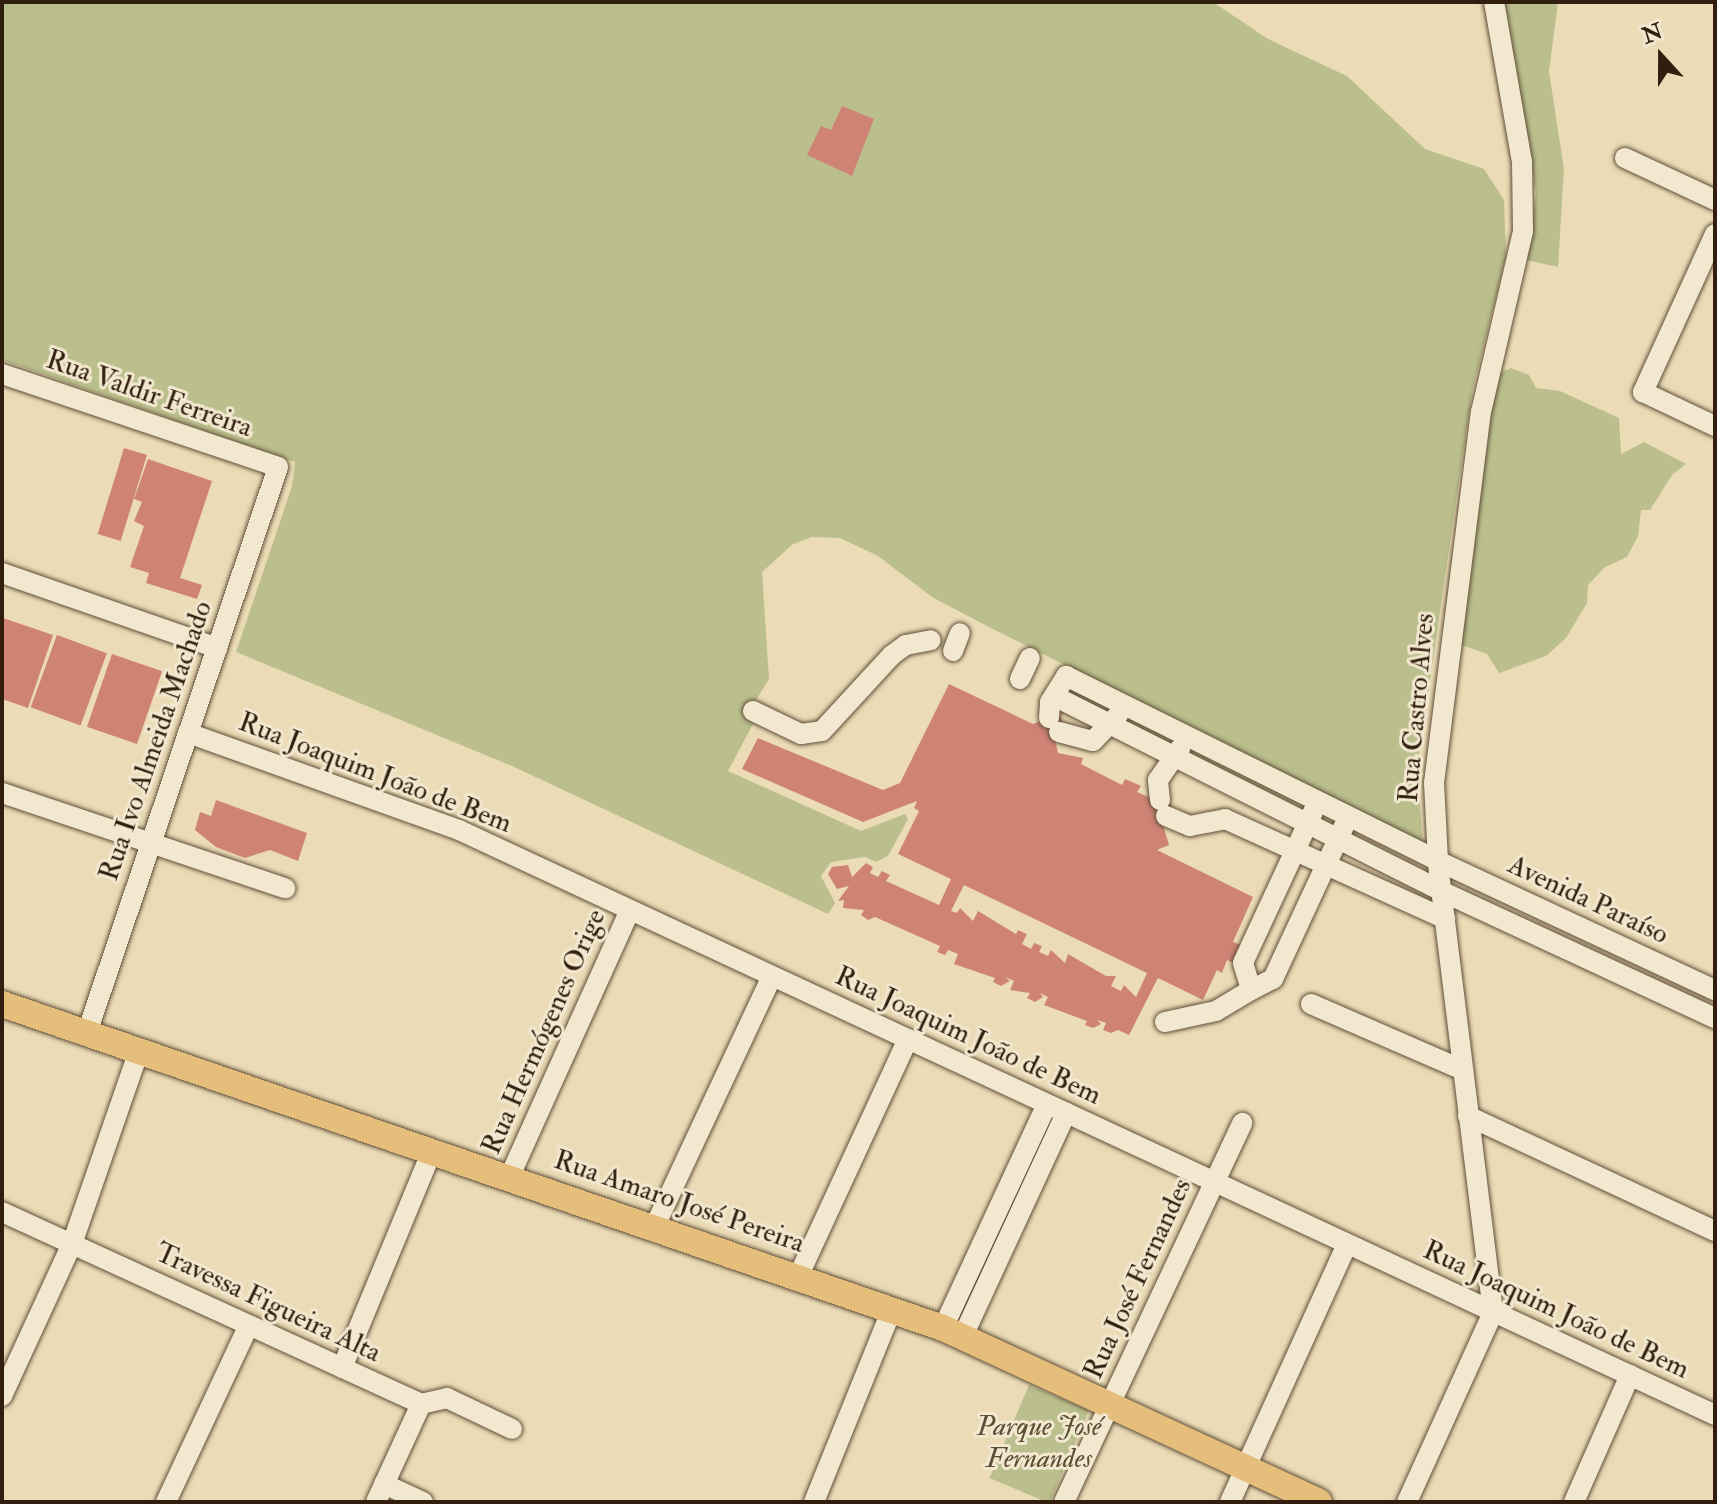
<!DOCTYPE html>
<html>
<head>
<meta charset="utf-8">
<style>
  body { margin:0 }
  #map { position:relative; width:1717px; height:1504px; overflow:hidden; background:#ebdcb7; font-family:"IM FELL Double Pica",serif }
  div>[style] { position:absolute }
  .green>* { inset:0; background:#babf8d; transform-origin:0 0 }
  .building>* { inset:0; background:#ce8375; transform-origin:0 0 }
  .roads { filter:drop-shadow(0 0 2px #604e38) drop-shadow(0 0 2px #604e38) }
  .minor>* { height:20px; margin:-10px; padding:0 10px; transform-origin:10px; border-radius:10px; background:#f2e8d0 }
  .major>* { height:26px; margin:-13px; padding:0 13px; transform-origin:13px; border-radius:13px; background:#e6be7c }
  span { translate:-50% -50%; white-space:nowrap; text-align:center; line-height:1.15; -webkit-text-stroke:6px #f2e8d0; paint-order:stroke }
  .street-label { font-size:28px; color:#321e0e }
  .park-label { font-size:28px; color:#5b4e34; font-style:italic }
  .frame { position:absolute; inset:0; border:4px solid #321e0e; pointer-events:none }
  .north { position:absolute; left:1621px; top:16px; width:80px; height:80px; -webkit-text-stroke:6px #f2e8d0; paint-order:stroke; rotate:339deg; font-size:22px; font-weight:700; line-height:32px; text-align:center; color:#321e0e }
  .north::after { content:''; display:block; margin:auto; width:28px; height:36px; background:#321e0e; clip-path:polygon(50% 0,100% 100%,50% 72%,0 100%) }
</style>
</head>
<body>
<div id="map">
  <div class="green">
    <i style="clip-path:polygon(2px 2px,1213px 2px,1268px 39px,1347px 76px,1425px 149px,1484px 169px,1504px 200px,1506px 256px,1472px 392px,1417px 769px,1423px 845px,987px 626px,932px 597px,878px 556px,840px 538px,812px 537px,793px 544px,762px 572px,769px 679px,751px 708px,753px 724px,728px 771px,861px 831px,905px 814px,908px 819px,888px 856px,876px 862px,865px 857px,831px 862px,821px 876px,835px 903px,828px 914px,512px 766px,236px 652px,292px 486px,295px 462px,2px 360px)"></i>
    <i style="clip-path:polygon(1505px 2px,1558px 2px,1549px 72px,1564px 169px,1558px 267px,1526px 260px,1536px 193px)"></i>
    <i style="clip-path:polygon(1511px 368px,1529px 375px,1536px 388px,1560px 391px,1619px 418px,1621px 454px,1644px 442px,1686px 464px,1672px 475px,1650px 510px,1641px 510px,1638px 536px,1627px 557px,1605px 567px,1588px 585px,1587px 603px,1566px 638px,1546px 656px,1499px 673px,1487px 654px,1459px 644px,1493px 385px,1498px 374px)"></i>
    <i style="left:1029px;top:1385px;width:65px;height:101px;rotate:23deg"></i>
  </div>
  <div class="building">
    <i style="clip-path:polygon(842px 106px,874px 119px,852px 176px,807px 155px,821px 126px,831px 130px)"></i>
    <i style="left:124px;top:448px;width:24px;height:90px;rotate:17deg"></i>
    <i style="clip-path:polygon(148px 459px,212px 481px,180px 578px,202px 585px,197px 599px,146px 583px,149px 573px,130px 567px,144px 526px,134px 521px,142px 502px,134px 499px)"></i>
    <i style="clip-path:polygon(3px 618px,53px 635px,28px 708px,2px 699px)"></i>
    <i style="left:57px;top:635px;width:53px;height:77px;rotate:20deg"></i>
    <i style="left:112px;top:654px;width:53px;height:77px;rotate:19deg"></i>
    <i style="clip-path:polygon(evenodd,949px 684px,1033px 724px,1059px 713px,1066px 730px,1054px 734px,1058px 753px,1083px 758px,1081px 764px,1122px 785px,1125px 779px,1141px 786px,1137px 792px,1158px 801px,1168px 798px,1174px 813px,1161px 818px,1169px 845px,1157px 850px,1253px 897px,1233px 942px,1243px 946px,1236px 964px,1227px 960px,1222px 973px,1217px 970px,1203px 1000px,1158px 978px,1129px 1035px,1118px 1030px,1111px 1033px,1103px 1030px,1106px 1023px,1097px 1020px,1101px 1024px,1093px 1028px,1085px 1025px,1087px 1021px,1044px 1005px,1048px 997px,1040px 993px,1043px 997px,1035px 1002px,1027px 998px,1030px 993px,1010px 990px,1014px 981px,1005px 977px,1010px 981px,1001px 986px,993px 982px,995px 978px,954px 964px,958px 954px,948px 950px,945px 955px,937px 952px,940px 946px,875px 917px,868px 920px,861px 915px,864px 910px,843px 908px,844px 900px,838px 901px,849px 886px,837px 889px,828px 874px,832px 867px,848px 865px,852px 877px,866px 863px,873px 867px,870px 873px,878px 877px,882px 871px,890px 875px,886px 881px,939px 905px,951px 879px,898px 854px,919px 811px,914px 808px,917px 801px,863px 822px,742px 769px,758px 738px,883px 790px,900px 783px,949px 684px,964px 885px,1147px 973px,1136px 997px,1124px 985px,1121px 991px,1111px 986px,1116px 976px,1106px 976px,1068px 954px,1065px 963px,1051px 950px,1048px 956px,1039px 952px,1042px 946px,1034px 943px,1031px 949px,1022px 944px,1027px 934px,1018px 930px,1016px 934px,978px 911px,973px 921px,960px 908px,957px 913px,951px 911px,964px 885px)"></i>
    <i style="clip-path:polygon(216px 800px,307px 833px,298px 861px,270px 850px,245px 858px,216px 847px,195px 830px,200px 812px,211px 816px)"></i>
  </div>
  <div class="roads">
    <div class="minor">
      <i style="left:1625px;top:158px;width:99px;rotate:25deg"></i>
      <i style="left:1715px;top:234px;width:174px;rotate:114.5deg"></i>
      <i style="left:1643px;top:392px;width:80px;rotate:25.3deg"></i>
      <i style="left:2px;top:374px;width:291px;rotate:18.6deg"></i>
      <i style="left:278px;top:467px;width:597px;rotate:108.65deg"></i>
      <i style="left:2px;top:573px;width:228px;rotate:19.2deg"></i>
      <i style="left:953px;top:651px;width:19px;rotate:-69deg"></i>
      <i style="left:1020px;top:679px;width:23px;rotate:-65deg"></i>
      <i style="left:1054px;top:696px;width:433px;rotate:26.7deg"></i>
      <i style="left:1441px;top:891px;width:302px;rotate:24.9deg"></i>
      <i style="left:753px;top:711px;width:53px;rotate:25.6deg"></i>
      <i style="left:801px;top:734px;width:21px;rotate:-8deg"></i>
      <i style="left:822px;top:731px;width:103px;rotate:-47.4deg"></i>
      <i style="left:892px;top:655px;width:17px;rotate:-36deg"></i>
      <i style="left:906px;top:645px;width:25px;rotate:-11deg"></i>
      <i style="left:1049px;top:718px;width:16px;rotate:-86deg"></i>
      <i style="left:1050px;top:702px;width:31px;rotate:-58deg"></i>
      <i style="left:1066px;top:676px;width:415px;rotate:26.4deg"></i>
      <i style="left:1438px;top:861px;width:306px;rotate:25deg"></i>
      <i style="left:1059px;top:732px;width:35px;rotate:15deg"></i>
      <i style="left:1093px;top:741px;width:36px;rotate:-46deg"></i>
      <i style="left:188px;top:733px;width:288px;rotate:19.7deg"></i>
      <i style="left:459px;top:830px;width:1386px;rotate:24.97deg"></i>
      <i style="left:2px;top:793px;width:299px;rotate:18.6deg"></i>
      <i style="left:1160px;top:800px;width:20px;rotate:-96deg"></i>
      <i style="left:1158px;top:780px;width:39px;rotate:-55deg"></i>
      <i style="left:1313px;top:812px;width:166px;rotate:114.9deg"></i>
      <i style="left:1243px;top:963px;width:28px;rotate:73deg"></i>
      <i style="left:1251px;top:990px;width:25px;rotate:-27deg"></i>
      <i style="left:1273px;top:979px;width:169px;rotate:-65.1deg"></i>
      <i style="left:1166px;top:816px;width:26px;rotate:23deg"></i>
      <i style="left:1190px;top:826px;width:36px;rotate:-11deg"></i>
      <i style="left:1225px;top:819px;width:242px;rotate:24.4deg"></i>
      <i style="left:1311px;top:1004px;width:166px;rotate:23.5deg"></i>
      <i style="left:1165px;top:1022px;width:52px;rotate:-12.2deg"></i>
      <i style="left:1216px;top:1011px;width:41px;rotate:-31deg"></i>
      <i style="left:1468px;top:1116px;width:272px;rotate:25deg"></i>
      <i style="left:509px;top:1178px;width:294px;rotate:-65.7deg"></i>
      <i style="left:2px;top:1212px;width:461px;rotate:24.6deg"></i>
      <i style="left:421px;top:1404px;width:27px;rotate:-13deg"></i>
      <i style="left:447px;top:1398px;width:72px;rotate:25.5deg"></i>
      <i style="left:654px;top:1228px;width:278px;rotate:-64.9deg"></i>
      <i style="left:798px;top:1277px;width:262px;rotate:-65.2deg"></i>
      <i style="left:943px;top:1328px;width:247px;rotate:-65.1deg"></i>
      <i style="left:963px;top:1336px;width:246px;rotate:-65.2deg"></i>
      <i style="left:342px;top:1368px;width:235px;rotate:-67.5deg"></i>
      <i style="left:2px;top:1396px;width:167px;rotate:-65.3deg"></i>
      <i style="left:72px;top:1244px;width:204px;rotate:-70.9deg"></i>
      <i style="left:384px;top:1484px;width:43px;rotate:24.8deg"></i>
      <i style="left:166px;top:1502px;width:195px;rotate:-64.9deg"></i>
      <i style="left:376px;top:1502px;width:108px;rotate:-65.3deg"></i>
      <i style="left:814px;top:1502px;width:208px;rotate:-68deg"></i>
      <i style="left:1064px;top:1502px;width:419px;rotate:-64.8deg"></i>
      <i style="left:1230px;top:1502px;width:283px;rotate:-65.6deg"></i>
      <i style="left:1407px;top:1502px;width:209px;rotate:-65.6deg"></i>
      <i style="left:1493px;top:1312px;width:454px;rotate:-97deg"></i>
      <i style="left:1438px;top:861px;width:78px;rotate:-92.9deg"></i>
      <i style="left:1434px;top:783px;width:374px;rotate:-82.8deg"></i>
      <i style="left:1481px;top:412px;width:186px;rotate:-76.9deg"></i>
      <i style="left:1523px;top:231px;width:69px;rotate:-90.8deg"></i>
      <i style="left:1522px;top:162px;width:162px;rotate:-99.9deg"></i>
      <i style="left:1574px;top:1502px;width:139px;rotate:-66.2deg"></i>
    </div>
    <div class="major">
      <i style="left:2px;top:1004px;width:995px;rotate:19deg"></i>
      <i style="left:943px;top:1328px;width:414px;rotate:24.8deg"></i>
    </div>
  </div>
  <div class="street-label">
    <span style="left:149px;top:394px;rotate:19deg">Rua Valdir Ferreira</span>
    <span style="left:1417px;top:708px;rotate:-85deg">Rua Castro Alves</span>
    <span style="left:156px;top:741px;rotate:-71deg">Rua Ivo Almeida Machado</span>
    <span style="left:375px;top:773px;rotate:21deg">Rua Joaquim João de Bem</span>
    <span style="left:1588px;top:900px;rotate:25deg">Avenida Paraíso</span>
    <span style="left:544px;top:1032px;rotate:-66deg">Rua Hermógenes Orige</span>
    <span style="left:968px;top:1036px;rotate:25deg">Rua Joaquim João de Bem</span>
    <span style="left:679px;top:1202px;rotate:19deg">Rua Amaro José Pereira</span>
    <span style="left:1138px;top:1279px;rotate:-65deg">Rua José Fernandes</span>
    <span style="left:268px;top:1303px;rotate:25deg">Travessa Figueira Alta</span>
    <span style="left:1556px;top:1310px;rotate:25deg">Rua Joaquim João de Bem</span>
  </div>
  <div class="park-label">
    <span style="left:1039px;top:1443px">Parque José<br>Fernandes</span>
  </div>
  <div class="frame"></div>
  <div class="north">N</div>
</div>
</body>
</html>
